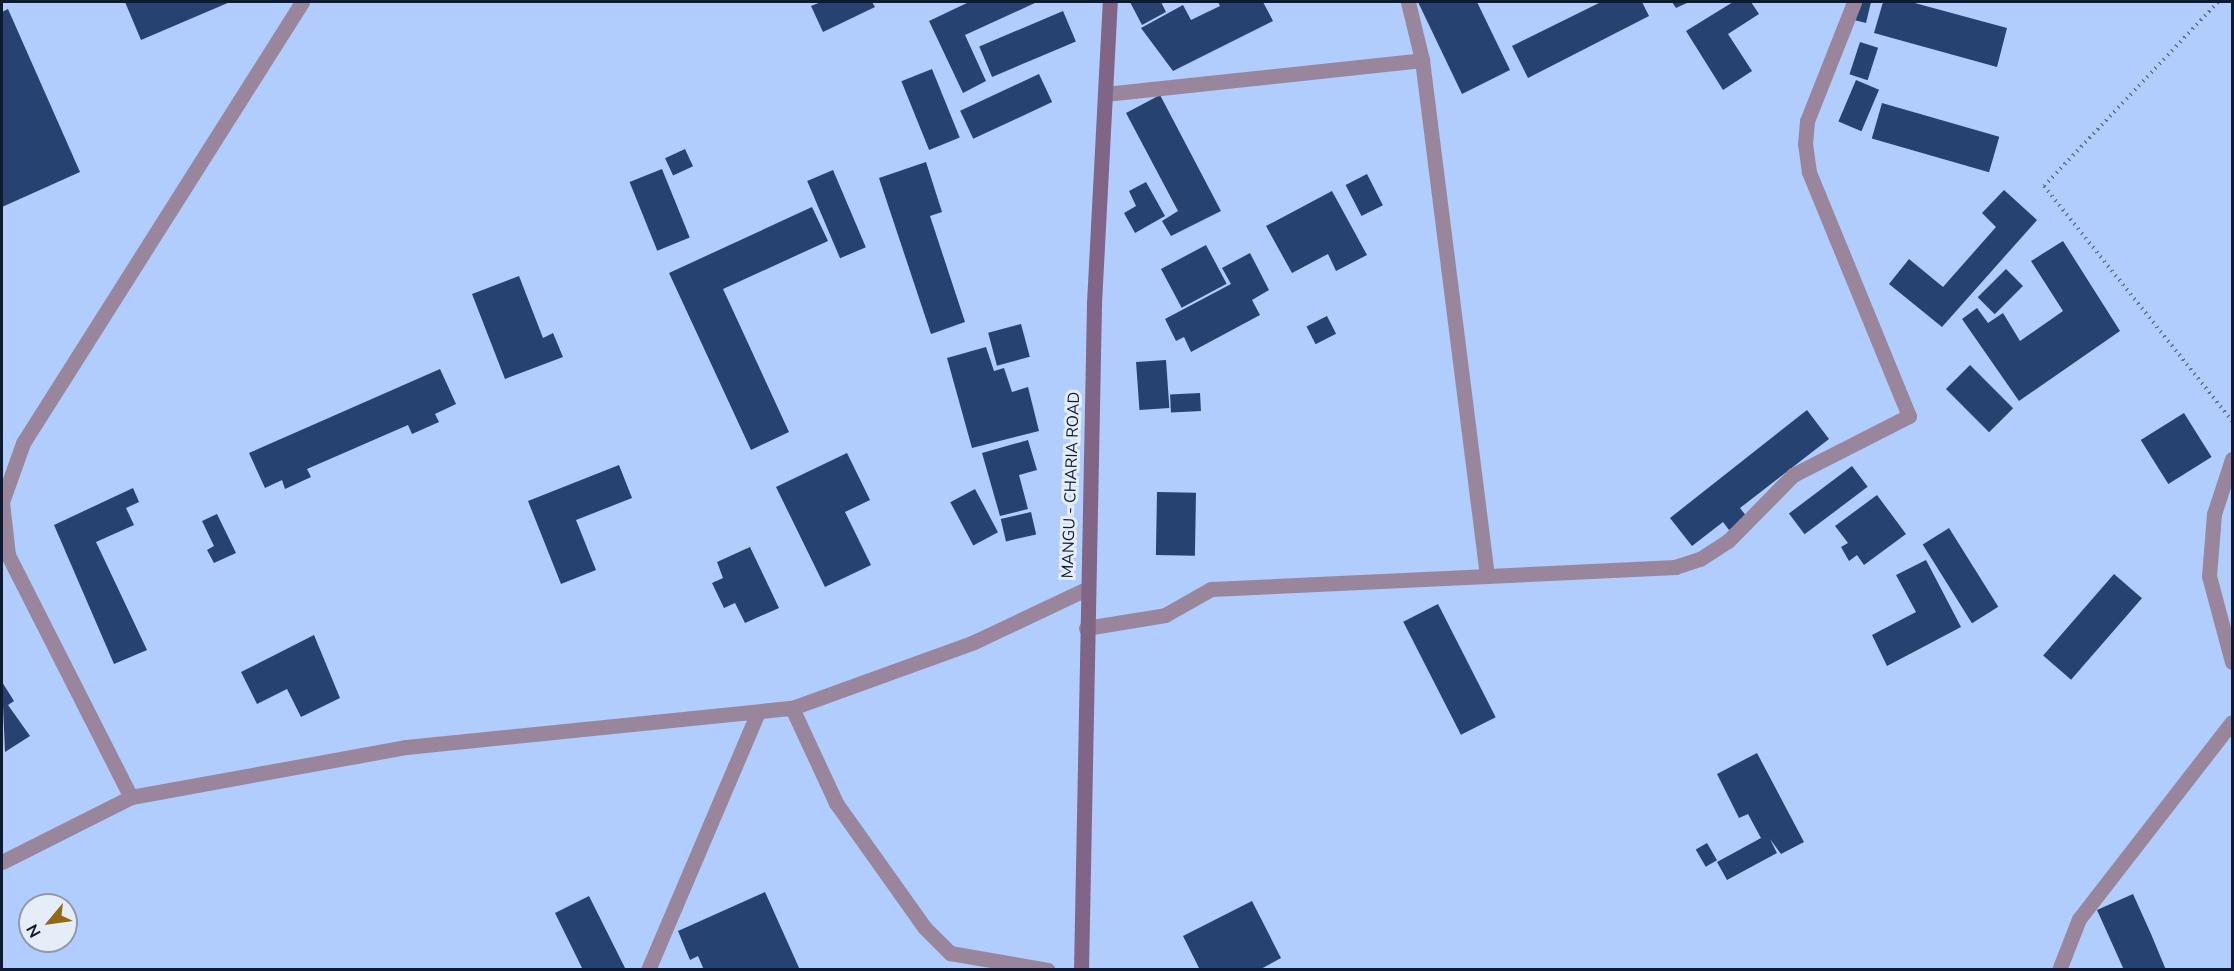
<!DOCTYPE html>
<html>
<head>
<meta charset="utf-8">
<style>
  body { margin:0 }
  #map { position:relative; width:2234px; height:971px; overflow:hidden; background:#b0cdfd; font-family:"Nunito Sans",sans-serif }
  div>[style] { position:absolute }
  .building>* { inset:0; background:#264270; transform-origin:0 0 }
  .path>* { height:4px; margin-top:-2px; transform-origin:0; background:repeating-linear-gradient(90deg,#617599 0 1.5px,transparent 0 6px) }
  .street>* { height:15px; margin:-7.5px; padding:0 7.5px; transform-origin:7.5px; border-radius:7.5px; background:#99869d }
  .secondary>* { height:15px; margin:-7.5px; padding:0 7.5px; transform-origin:7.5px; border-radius:7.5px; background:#806586 }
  span { translate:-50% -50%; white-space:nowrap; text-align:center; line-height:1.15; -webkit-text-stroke:6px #e5edf9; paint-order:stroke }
  .street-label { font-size:16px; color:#0e1a30 }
  .frame { position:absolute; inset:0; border:3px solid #0e1a30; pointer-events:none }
  .north { position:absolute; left:18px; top:893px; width:60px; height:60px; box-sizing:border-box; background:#e5edf9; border:2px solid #8f99a9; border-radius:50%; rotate:241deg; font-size:16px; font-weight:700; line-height:24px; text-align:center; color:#0e1a30 }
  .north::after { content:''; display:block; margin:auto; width:21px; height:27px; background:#926a13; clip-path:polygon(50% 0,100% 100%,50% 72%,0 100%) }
</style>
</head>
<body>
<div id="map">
  <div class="building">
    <i style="clip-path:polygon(125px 2px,230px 2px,141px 40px)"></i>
    <i style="clip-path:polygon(821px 2px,872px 2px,875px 7px,823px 32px,811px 6px)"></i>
    <i style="clip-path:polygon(969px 2px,1037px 2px,965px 35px,986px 81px,963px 93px,929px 21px)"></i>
    <i style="clip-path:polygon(1130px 2px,1161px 2px,1166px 12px,1142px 25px)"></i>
    <i style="clip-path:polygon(1218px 2px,1263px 2px,1273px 21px,1173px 71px,1141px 28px,1183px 5px,1191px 20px,1220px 6px)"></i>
    <i style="clip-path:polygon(1418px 2px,1477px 2px,1510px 70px,1462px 94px)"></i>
    <i style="clip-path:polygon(1601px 2px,1642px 2px,1649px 16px,1528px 78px,1512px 46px)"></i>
    <i style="clip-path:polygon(1672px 2px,1689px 2px,1676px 8px)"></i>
    <i style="clip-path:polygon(1733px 2px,1751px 2px,1759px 14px,1728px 34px,1752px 71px,1723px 90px,1686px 31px)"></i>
    <i style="clip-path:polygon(1858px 2px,1871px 2px,1866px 23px,1854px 20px)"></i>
    <i style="clip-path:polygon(1883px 2px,1911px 2px,2007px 28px,1997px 67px,1874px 33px)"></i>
    <i style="clip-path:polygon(8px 9px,80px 172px,2px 207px,2px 12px)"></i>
    <i style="left:1063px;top:11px;width:33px;height:91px;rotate:67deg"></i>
    <i style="left:1860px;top:42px;width:19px;height:34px;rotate:18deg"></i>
    <i style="left:932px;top:69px;width:74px;height:33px;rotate:68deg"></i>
    <i style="left:1039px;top:74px;width:31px;height:87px;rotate:65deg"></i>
    <i style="left:1856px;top:80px;width:25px;height:45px;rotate:23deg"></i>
    <i style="clip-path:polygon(1160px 95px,1221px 211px,1171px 236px,1162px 221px,1178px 211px,1126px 113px)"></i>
    <i style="left:1882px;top:103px;width:122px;height:37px;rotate:16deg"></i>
    <i style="left:685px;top:149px;width:19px;height:22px;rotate:65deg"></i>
    <i style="clip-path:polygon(926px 162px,942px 212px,930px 216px,965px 322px,931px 334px,879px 178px)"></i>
    <i style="left:662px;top:169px;width:74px;height:35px;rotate:68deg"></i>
    <i style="left:833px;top:170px;width:84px;height:28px;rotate:67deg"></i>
    <i style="left:1367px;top:174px;width:35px;height:24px;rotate:63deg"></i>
    <i style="clip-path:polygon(1146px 182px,1165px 216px,1135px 233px,1124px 213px,1136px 206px,1129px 191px)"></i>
    <i style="clip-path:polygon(2004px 190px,2037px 220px,1942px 327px,1889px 284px,1909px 259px,1943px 287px,1996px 227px,1982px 213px)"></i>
    <i style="clip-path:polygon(1332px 191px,1367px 255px,1336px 271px,1328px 254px,1292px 273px,1266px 226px)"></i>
    <i style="clip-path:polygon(812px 207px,828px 241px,723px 289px,789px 432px,751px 450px,669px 273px)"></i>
    <i style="clip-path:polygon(2063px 241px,2120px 331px,2019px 401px,1962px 319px,1977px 308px,1988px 323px,2003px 313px,2020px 341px,2063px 311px,2031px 261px)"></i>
    <i style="left:1206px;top:245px;width:44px;height:51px;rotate:62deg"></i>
    <i style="clip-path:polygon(1250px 253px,1269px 290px,1252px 300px,1260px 315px,1191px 352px,1184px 337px,1176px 341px,1165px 319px,1231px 284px,1222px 268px)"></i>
    <i style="left:2006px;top:269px;width:24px;height:40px;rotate:45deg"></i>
    <i style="clip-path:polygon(519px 276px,543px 338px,553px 333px,563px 357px,505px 379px,472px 294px)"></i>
    <i style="left:1327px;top:316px;width:20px;height:23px;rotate:63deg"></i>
    <i style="left:1021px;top:324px;width:34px;height:34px;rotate:75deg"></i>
    <i style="clip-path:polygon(986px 347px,994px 371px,1004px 368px,1012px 392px,1028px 387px,1039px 431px,972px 448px,947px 358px)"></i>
    <i style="left:1166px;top:360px;width:48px;height:30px;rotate:86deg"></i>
    <i style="left:1970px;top:365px;width:61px;height:34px;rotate:45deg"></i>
    <i style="clip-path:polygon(440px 369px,456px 404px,435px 414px,439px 422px,412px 434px,408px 425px,307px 469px,311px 477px,285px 489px,282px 480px,265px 488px,249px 453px)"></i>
    <i style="left:1200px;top:393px;width:18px;height:30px;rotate:87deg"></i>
    <i style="clip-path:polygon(1807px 410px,1829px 439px,1740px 508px,1747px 517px,1729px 530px,1723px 522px,1692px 546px,1670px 518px)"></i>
    <i style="left:2184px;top:413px;width:52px;height:51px;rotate:58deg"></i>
    <i style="clip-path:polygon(1028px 440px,1037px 470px,1019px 475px,1028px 509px,1000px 516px,982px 453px)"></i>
    <i style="clip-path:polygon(847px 453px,870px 500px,845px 512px,871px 565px,825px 587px,776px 487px)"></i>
    <i style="clip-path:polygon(619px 465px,632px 498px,576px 520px,596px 570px,561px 584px,528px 501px)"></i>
    <i style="left:1852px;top:466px;width:26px;height:79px;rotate:53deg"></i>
    <i style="clip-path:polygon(133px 488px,139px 502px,126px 508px,134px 525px,96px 542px,147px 650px,114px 664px,54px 525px)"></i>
    <i style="left:975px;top:489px;width:49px;height:28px;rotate:62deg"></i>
    <i style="left:1157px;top:492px;width:39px;height:63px;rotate:1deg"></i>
    <i style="clip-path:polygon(1877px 495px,1906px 534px,1864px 565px,1857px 555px,1849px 561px,1841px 547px,1848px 543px,1835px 526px)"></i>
    <i style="left:1031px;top:512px;width:23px;height:31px;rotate:77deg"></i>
    <i style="clip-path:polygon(217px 514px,236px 553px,214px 563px,207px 550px,214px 546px,202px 521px)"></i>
    <i style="left:1949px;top:528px;width:93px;height:31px;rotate:58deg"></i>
    <i style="clip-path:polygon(750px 547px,779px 608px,745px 623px,735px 603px,724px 608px,712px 583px,723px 578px,717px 562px)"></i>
    <i style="clip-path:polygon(1926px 560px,1961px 627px,1887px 666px,1872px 635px,1916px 612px,1896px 575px)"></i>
    <i style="left:2114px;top:574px;width:37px;height:108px;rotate:41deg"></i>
    <i style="left:1438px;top:604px;width:127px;height:39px;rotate:63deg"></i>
    <i style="clip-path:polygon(314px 635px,340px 698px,301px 717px,287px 689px,257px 704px,241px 672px)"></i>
    <i style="clip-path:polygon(2px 682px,14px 701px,8px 705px,30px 736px,5px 752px)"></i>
    <i style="clip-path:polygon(1757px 753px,1804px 842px,1781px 854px,1770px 839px,1777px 853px,1727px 880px,1717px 862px,1761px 838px,1748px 814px,1739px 818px,1717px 774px)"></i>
    <i style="left:1707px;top:843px;width:20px;height:13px;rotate:60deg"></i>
    <i style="clip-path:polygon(765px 892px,800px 970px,704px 970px,698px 956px,690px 960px,678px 931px)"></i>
    <i style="clip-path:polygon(2133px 894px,2151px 934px,2166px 970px,2124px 970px,2097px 910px)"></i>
    <i style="clip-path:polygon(589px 896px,626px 970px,583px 970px,555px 913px)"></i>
    <i style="clip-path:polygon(1252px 901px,1281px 958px,1259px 970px,1200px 970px,1183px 936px)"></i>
  </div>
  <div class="path">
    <i style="left:2218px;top:2px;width:253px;rotate:133.4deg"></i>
    <i style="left:2044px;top:186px;width:301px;rotate:51.3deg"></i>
  </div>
  <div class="street">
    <i style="left:1408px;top:2px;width:60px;rotate:76.4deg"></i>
    <i style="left:1422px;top:60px;width:520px;rotate:82.82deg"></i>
    <i style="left:1105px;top:94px;width:319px;rotate:-6.1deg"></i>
    <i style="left:2232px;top:459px;width:58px;rotate:108.1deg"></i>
    <i style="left:2214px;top:514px;width:62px;rotate:94.6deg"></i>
    <i style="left:2209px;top:576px;width:89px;rotate:75deg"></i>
    <i style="left:2px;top:502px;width:63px;rotate:-70.4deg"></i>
    <i style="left:23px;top:443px;width:522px;rotate:-57.68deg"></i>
    <i style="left:2px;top:502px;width:53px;rotate:83.5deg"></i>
    <i style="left:8px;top:555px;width:271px;rotate:63.1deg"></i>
    <i style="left:1086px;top:628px;width:80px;rotate:-9.3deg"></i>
    <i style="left:1165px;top:615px;width:53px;rotate:-29.5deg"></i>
    <i style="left:1211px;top:589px;width:465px;rotate:-2.7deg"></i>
    <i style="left:1675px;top:567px;width:26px;rotate:-18deg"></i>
    <i style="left:1700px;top:559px;width:33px;rotate:-33deg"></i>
    <i style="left:1728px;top:541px;width:93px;rotate:-45.4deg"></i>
    <i style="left:1793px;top:475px;width:130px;rotate:-27deg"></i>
    <i style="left:1909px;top:416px;width:264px;rotate:-112.3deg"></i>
    <i style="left:1809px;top:172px;width:28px;rotate:-98deg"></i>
    <i style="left:1805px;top:144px;width:23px;rotate:-85deg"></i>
    <i style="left:1807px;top:121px;width:128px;rotate:-68.4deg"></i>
    <i style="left:792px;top:708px;width:105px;rotate:65.1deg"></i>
    <i style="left:836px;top:803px;width:152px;rotate:54.6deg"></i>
    <i style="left:924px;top:927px;width:37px;rotate:45deg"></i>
    <i style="left:950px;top:953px;width:99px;rotate:9.8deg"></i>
    <i style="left:2px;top:862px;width:144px;rotate:-26.7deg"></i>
    <i style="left:131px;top:797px;width:280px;rotate:-10.3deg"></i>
    <i style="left:406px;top:747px;width:388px;rotate:-5.8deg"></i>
    <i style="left:792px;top:708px;width:194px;rotate:-19.9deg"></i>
    <i style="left:974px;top:642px;width:124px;rotate:-25.3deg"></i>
    <i style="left:648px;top:970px;width:278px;rotate:-66.9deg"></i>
    <i style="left:2059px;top:970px;width:55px;rotate:-68.6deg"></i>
    <i style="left:2079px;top:919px;width:249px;rotate:-52.2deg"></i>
  </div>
  <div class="secondary">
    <i style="left:1081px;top:970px;width:667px;rotate:-88.88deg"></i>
    <i style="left:1094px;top:303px;width:301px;rotate:-87deg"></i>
  </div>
  <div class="street-label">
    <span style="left:1071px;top:485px;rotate:-88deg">MANGU - CHARIA ROAD</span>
  </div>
  <div class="frame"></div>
  <div class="north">N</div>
</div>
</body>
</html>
